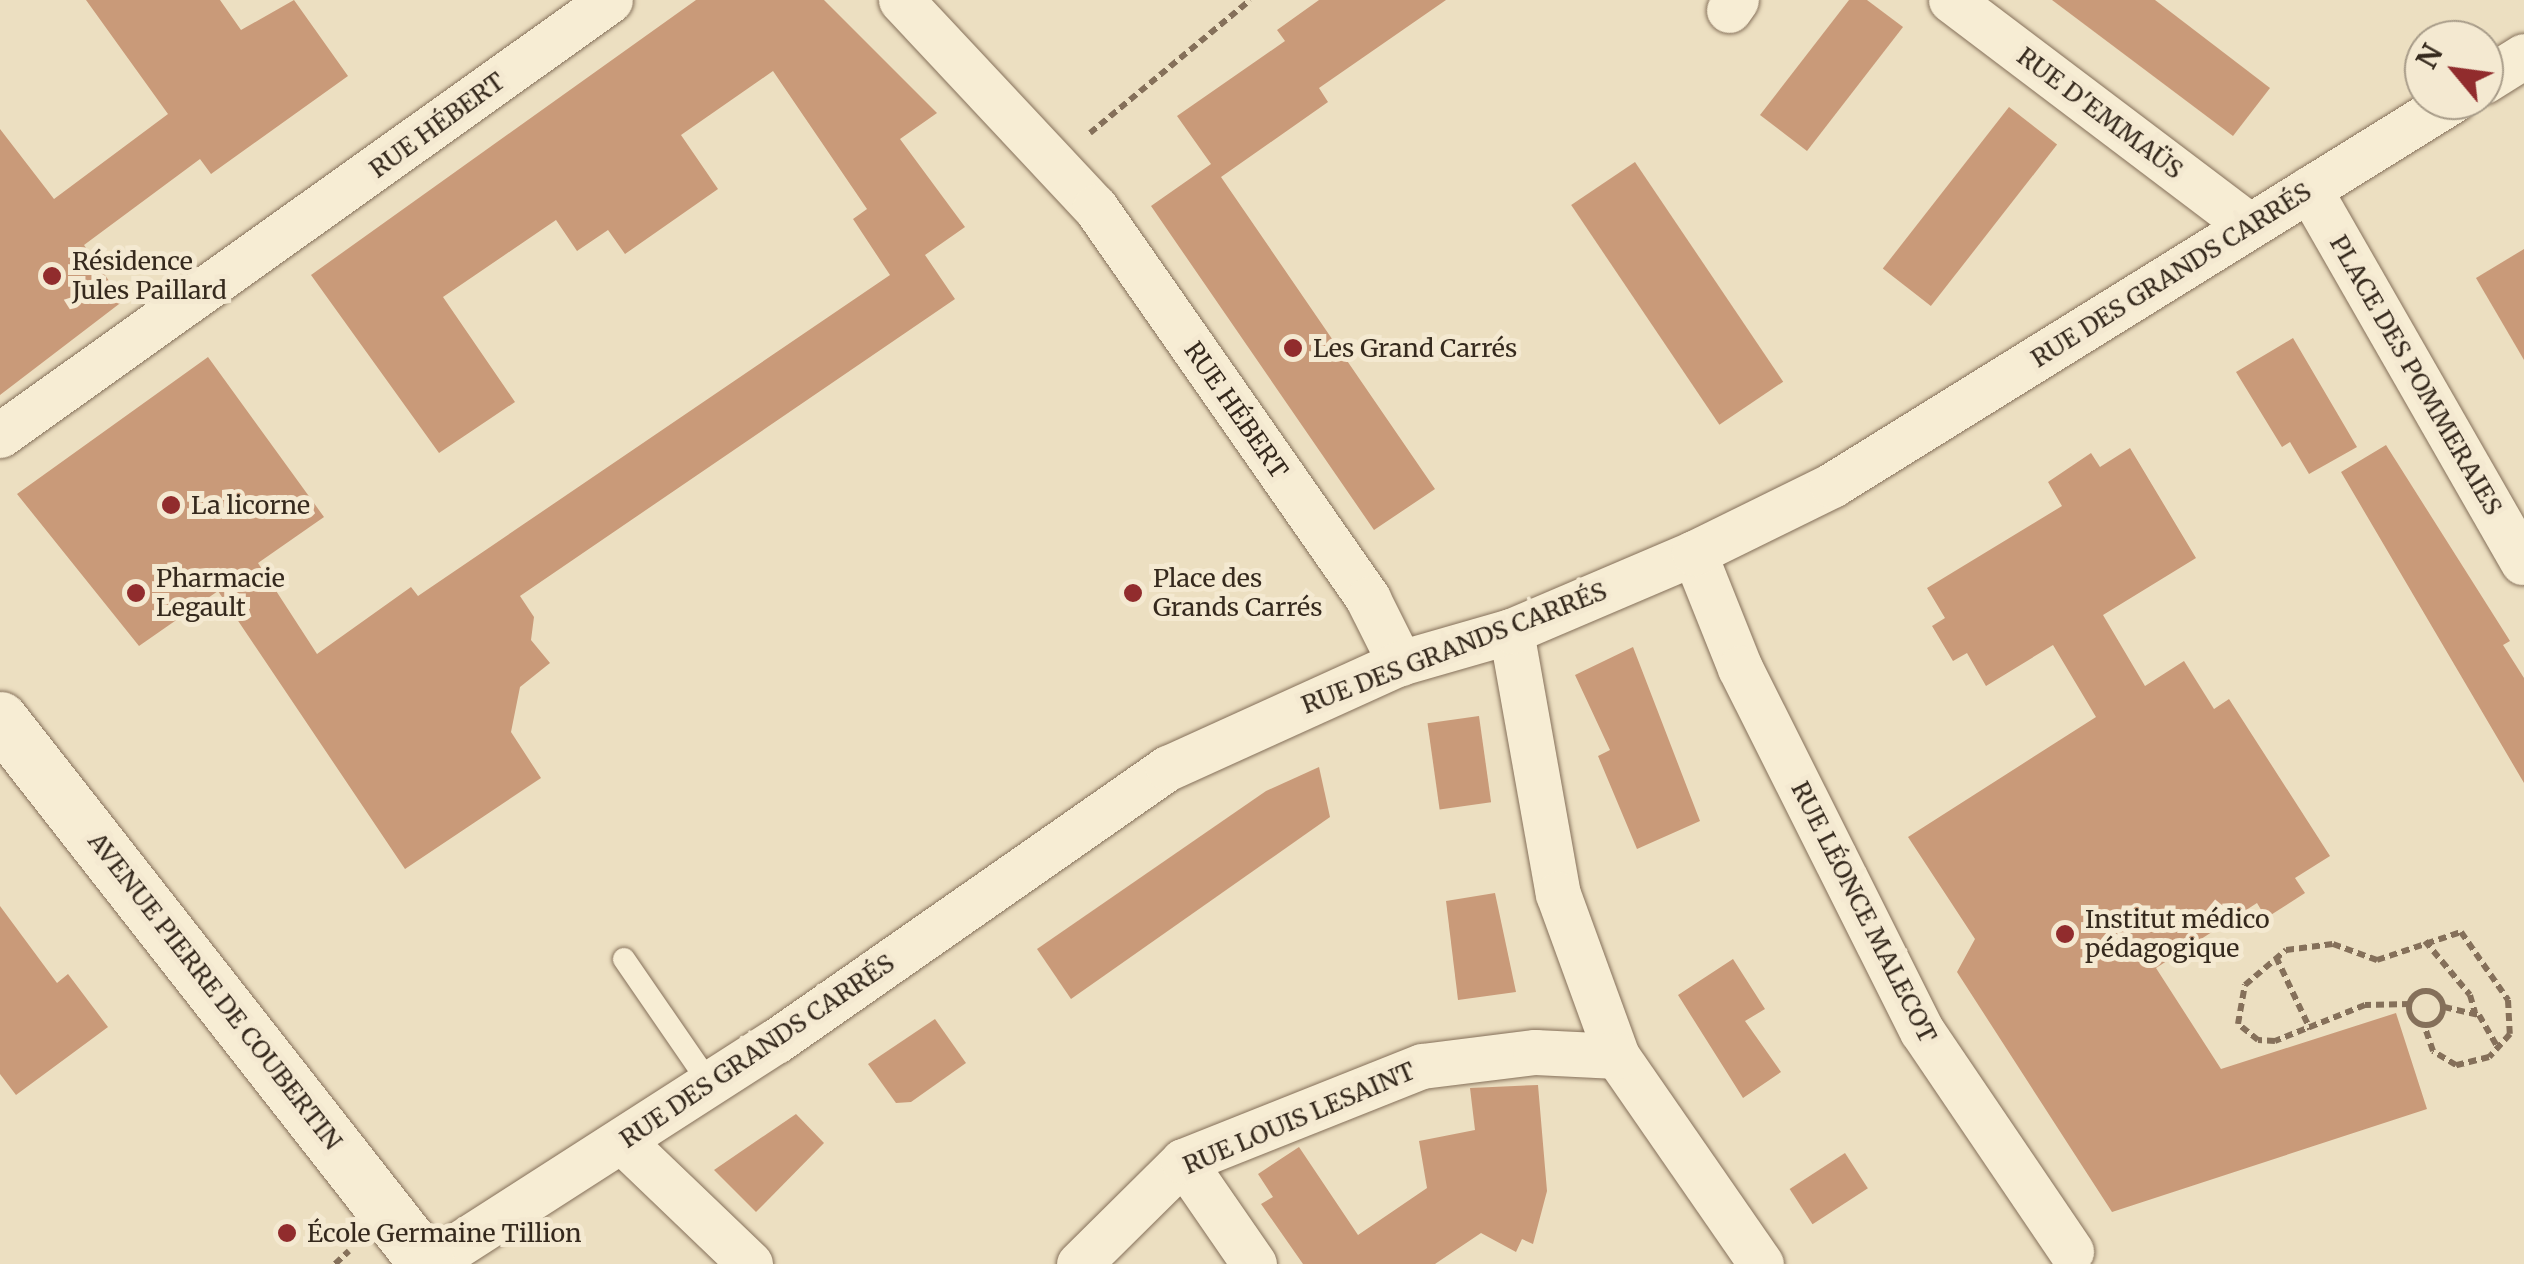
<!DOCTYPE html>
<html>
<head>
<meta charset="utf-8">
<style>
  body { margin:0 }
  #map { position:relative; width:2524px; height:1264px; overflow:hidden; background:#ecdfc1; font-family:Merriweather,serif }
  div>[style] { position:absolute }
  .building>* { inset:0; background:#c99a79; transform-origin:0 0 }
  .path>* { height:6px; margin-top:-3px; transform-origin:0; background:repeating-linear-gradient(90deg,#85705a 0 8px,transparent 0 13px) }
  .path>.ring { margin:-3px; padding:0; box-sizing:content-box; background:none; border:6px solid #85705a; border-radius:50% }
  .roads { filter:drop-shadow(0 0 2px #85705a) drop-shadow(0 0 2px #85705a) }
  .service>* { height:22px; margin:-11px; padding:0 11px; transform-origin:11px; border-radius:11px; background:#f7edd4 }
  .minor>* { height:45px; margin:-22.5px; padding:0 22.5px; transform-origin:22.5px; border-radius:22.5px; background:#f7edd4 }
  .tertiary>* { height:55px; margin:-27.5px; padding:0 27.5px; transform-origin:27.5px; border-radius:27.5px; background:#f7edd4 }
  .dots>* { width:28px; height:28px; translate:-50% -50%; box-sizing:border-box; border:5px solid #f4e9d1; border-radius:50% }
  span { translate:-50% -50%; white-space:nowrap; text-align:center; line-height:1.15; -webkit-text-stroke:10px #f4e9d1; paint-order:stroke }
  .street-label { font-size:25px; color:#35291d }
  .poi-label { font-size:25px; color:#35291d }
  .left { translate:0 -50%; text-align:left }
  .north { position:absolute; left:2404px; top:20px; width:100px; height:100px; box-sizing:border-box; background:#f4e9d1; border:2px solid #a89c89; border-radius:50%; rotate:299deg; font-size:28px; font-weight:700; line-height:40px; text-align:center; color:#35291d }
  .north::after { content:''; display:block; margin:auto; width:35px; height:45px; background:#912c2d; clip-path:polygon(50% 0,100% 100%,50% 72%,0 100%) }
</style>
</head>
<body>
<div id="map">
  <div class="building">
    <i style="clip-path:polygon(86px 0,220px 0,241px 30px,294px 0,348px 76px,211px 174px,200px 159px,84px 245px,123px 301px,0 395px,0 129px,54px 199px,168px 114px)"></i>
    <i style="clip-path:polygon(696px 0,824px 0,937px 113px,900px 139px,965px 227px,925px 255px,955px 299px,520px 596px,534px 617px,531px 640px,550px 663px,520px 687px,511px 732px,541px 778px,405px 869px,218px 591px,139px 646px,17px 494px,208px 357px,324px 517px,258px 563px,317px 654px,411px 587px,418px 596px,890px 275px,853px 219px,867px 209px,773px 71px,681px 135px,718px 189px,625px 254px,608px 230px,577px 251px,556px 220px,443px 297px,515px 402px,439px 453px,311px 275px)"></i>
    <i style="clip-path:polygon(1319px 0,1446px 0,1319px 88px,1328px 102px,1221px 177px,1435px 489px,1374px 530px,1151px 206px,1211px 164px,1177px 116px,1285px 41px,1277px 30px)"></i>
    <i style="clip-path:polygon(1849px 0,1867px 0,1903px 27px,1807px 151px,1760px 115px)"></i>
    <i style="clip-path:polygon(2052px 0,2155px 0,2270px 88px,2233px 136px)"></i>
    <i style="left:2009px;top:107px;width:61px;height:205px;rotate:38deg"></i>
    <i style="left:1635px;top:162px;width:265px;height:77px;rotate:56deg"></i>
    <i style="clip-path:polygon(2524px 249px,2524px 360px,2476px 278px)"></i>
    <i style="clip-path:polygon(2293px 338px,2357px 447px,2309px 474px,2290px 442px,2282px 447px,2236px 372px)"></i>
    <i style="clip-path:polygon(2386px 445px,2510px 641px,2503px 645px,2524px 678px,2524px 783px,2341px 472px)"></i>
    <i style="clip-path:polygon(2130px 448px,2196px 558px,2103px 615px,2145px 686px,2184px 661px,2214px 709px,2229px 699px,2330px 856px,2295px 878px,2305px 893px,2266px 918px,2257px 903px,2156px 968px,2221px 1069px,2396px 1013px,2427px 1109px,2112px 1212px,1957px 972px,1975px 939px,1908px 837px,2096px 717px,2053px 645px,1986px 686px,1967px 653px,1953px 661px,1932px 626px,1945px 618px,1927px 588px,2062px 506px,2048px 482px,2091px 453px,2100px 467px)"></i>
    <i style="clip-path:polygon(1633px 647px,1700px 821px,1637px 849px,1598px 756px,1610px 750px,1575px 675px)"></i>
    <i style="left:1479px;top:716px;width:87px;height:52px;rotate:82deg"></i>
    <i style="clip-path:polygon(1319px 767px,1330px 817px,1071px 999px,1037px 949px,1266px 791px)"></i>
    <i style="clip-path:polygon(1495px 893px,1516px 992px,1458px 1000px,1446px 901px)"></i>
    <i style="clip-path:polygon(0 906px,57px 983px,68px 974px,108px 1027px,16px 1095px,0 1074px)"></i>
    <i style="clip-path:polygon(1733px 959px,1765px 1009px,1745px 1021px,1781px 1072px,1743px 1098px,1678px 995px)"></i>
    <i style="clip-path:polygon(935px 1019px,966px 1063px,911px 1102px,896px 1103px,868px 1064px)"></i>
    <i style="clip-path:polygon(1538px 1085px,1547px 1191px,1533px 1244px,1522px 1239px,1516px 1252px,1481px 1233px,1435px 1264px,1303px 1264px,1261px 1204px,1273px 1197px,1258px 1174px,1299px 1147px,1358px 1235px,1427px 1188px,1419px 1141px,1475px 1130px,1470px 1088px)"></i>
    <i style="clip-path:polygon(796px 1114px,824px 1143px,756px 1212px,714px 1170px)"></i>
    <i style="left:1845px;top:1153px;width:42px;height:66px;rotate:57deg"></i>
  </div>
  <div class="path">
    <i style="left:1090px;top:133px;width:208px;rotate:-39.7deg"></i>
    <i style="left:2425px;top:941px;width:70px;rotate:50.2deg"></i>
    <i style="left:2470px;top:995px;width:18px;rotate:74deg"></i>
    <i style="left:2276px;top:957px;width:80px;rotate:64.7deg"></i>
    <i class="ring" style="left:2409px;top:991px;width:28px;height:28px"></i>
    <i style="left:2410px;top:1004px;width:45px;rotate:178.7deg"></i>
    <i style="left:2365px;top:1005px;width:97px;rotate:158.2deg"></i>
    <i style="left:2275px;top:1041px;width:17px;rotate:-177deg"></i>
    <i style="left:2258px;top:1040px;width:26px;rotate:-141deg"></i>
    <i style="left:2238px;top:1024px;width:40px;rotate:-80deg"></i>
    <i style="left:2245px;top:985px;width:54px;rotate:-40.5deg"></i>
    <i style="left:2286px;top:950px;width:47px;rotate:-7.3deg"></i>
    <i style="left:2333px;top:944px;width:47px;rotate:20deg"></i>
    <i style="left:2377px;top:960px;width:89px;rotate:-18.4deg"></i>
    <i style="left:2461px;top:932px;width:83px;rotate:55.3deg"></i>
    <i style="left:2508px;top:1000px;width:34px;rotate:87deg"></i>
    <i style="left:2510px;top:1034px;width:31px;rotate:132deg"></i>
    <i style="left:2489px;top:1057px;width:34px;rotate:166deg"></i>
    <i style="left:2456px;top:1065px;width:27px;rotate:-149deg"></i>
    <i style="left:2433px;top:1051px;width:28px;rotate:-109deg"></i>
    <i style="left:2444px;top:1007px;width:36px;rotate:13deg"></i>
    <i style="left:2479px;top:1015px;width:39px;rotate:60deg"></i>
    <i style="left:335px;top:1264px;width:19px;rotate:-43deg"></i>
  </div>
  <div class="roads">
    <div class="service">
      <i style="left:624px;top:959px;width:152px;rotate:55.5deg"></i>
    </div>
    <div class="minor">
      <i style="left:901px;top:0;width:284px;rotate:46.9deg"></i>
      <i style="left:1095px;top:207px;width:478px;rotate:55.1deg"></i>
      <i style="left:1368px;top:599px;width:72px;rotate:63.4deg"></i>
      <i style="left:1951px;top:0;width:373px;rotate:37.1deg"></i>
      <i style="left:1729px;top:10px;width:12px;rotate:-55deg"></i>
      <i style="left:2484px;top:81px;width:47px;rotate:-32deg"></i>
      <i style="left:2309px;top:189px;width:430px;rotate:60.2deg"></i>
      <i style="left:0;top:435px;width:749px;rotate:-35.49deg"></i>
      <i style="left:1694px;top:553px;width:124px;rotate:68.2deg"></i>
      <i style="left:1740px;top:668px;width:406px;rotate:63.4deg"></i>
      <i style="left:1922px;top:1031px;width:266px;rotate:55.9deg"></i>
      <i style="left:1511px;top:631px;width:267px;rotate:79.9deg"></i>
      <i style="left:1558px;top:894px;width:172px;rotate:70deg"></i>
      <i style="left:1617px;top:1056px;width:253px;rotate:55.3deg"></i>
      <i style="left:623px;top:1142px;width:176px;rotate:43.8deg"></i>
      <i style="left:1183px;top:1161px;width:125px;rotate:55.4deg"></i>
      <i style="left:428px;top:1264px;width:413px;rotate:-32.7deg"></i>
      <i style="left:776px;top:1041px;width:478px;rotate:-34.9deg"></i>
      <i style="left:1168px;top:768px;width:255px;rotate:-24.4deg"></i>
      <i style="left:1400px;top:663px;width:116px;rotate:-16.1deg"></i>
      <i style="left:1511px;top:631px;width:199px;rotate:-23.1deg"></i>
      <i style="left:1694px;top:553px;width:154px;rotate:-26.2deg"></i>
      <i style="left:1832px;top:485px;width:731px;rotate:-31.8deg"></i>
      <i style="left:1079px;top:1264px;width:146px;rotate:-44.7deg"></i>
      <i style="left:1183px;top:1161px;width:257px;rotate:-21.7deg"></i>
      <i style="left:1422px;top:1066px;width:114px;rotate:-7.1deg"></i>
      <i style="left:1535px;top:1052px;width:82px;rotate:2.8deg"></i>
    </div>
    <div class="tertiary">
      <i style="left:0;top:719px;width:692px;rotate:51.92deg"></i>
    </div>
  </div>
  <div class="dots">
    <i style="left:52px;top:276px;background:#912c2d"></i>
    <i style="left:1293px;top:348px;background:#912c2d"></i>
    <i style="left:171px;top:505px;background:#912c2d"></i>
    <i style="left:136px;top:593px;background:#912c2d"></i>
    <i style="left:1133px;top:593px;background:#912c2d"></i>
    <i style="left:2065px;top:934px;background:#912c2d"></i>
    <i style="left:287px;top:1233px;background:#912c2d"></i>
  </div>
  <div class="street-label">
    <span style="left:2100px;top:113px;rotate:37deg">RUE D'EMMAÜS</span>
    <span style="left:437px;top:125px;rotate:-36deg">RUE HÉBERT</span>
    <span style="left:2171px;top:275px;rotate:-32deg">RUE DES GRANDS CARRÉS</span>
    <span style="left:2416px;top:375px;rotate:60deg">PLACE DES POMMERAIES</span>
    <span style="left:1236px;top:410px;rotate:55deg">RUE HÉBERT</span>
    <span style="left:1454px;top:648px;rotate:-21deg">RUE DES GRANDS CARRÉS</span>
    <span style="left:1864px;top:912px;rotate:63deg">RUE LÉONCE MALECOT</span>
    <span style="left:215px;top:991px;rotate:52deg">AVENUE PIERRE DE COUBERTIN</span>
    <span style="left:757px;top:1051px;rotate:-34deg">RUE DES GRANDS CARRÉS</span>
    <span style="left:1299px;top:1118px;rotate:-23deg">RUE LOUIS LESAINT</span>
  </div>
  <div class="poi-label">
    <span class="left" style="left:72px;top:276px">Résidence<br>Jules Paillard</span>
    <span class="left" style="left:1313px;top:348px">Les Grand Carrés</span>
    <span class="left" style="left:191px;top:505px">La licorne</span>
    <span class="left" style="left:156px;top:593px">Pharmacie<br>Legault</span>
    <span class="left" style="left:1153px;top:593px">Place des<br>Grands Carrés</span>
    <span class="left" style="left:2085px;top:934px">Institut médico<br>pédagogique</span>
    <span class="left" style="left:307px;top:1233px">École Germaine Tillion</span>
  </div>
  <div class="north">N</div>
</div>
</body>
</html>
